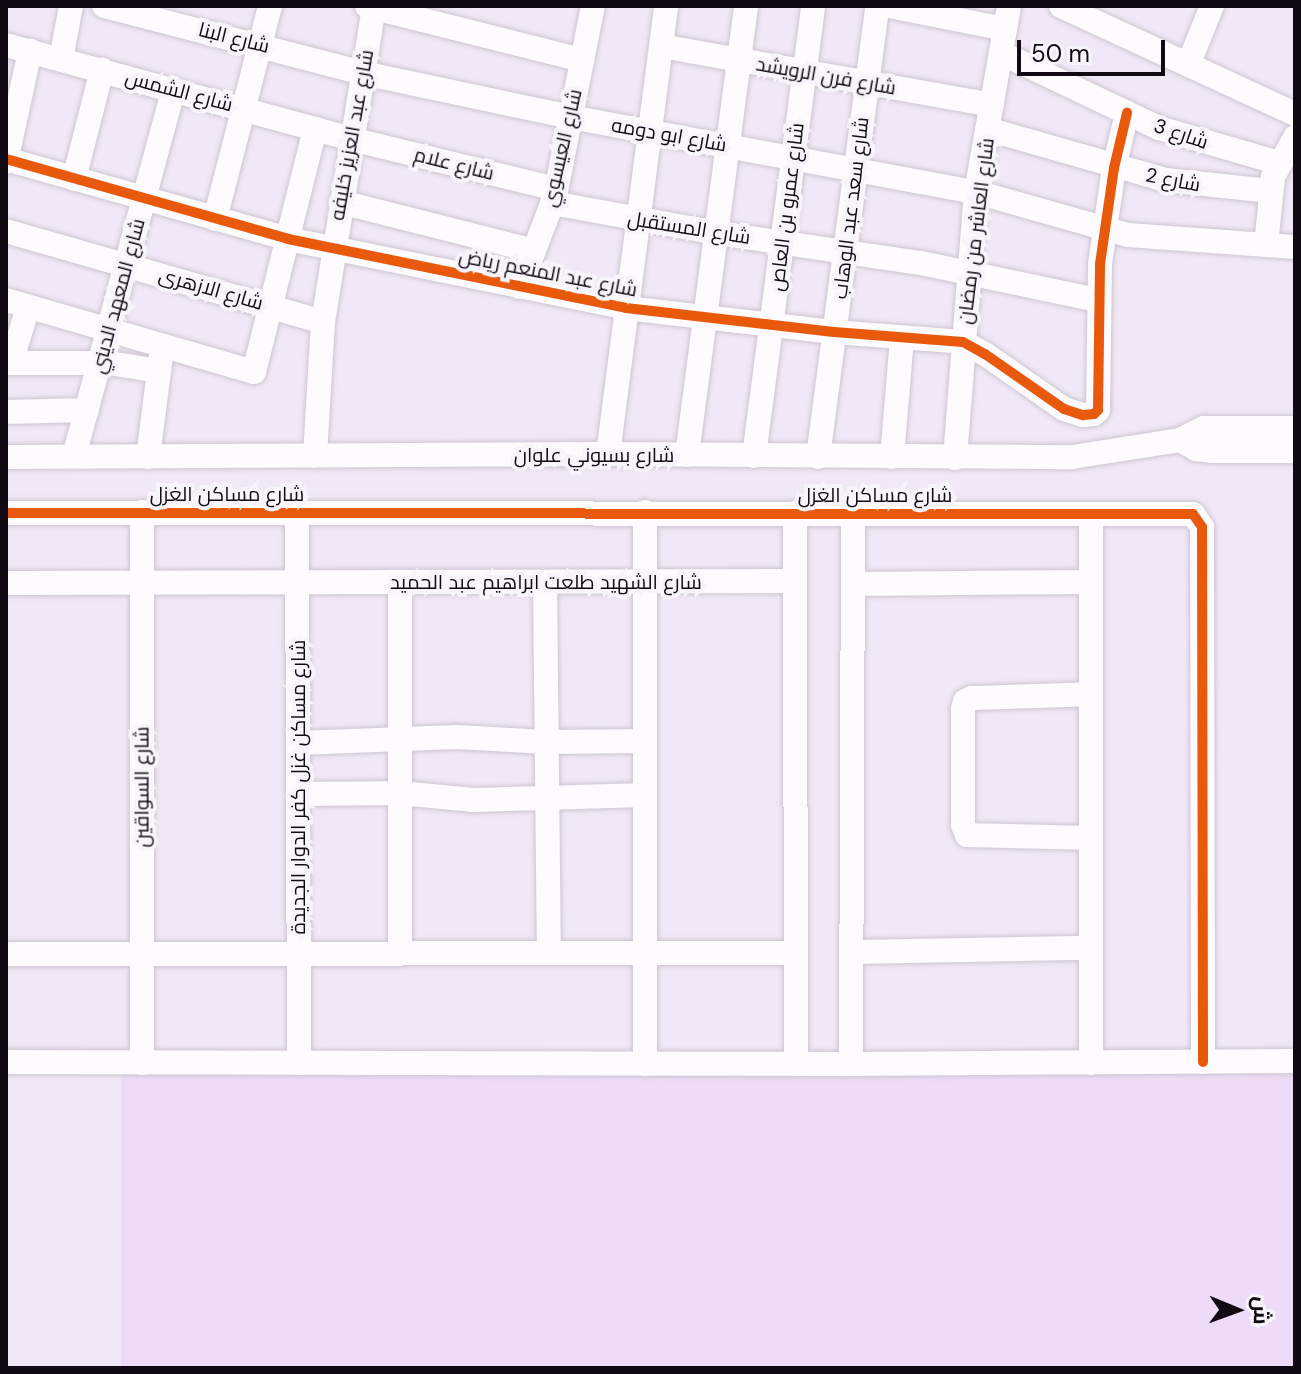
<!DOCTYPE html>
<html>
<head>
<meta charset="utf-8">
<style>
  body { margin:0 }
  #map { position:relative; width:1301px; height:1374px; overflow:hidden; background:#f1e7f6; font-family:"DM Sans",Cairo,sans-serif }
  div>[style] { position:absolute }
  .built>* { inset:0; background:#eedbf8; transform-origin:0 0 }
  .roads { filter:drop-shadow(0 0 2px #cec5d2) drop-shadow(0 0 2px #cec5d2) }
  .minor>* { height:24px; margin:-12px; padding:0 12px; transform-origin:12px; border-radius:12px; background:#fdfbfe }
  .cycleway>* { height:10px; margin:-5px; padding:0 5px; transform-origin:5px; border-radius:5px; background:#e8590c }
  span { translate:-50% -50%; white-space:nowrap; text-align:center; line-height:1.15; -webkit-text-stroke:8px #f8f4fb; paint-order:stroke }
  .street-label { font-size:20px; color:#110a15 }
  .frame { position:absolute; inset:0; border:8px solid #110a15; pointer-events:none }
  .north { position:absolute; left:1197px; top:1270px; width:80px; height:80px; -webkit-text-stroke:6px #f8f4fb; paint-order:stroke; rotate:91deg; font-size:22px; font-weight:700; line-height:32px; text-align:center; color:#110a15 }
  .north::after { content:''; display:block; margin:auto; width:28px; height:36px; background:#110a15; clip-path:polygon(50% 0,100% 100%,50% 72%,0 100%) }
  .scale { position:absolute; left:1017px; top:40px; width:148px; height:36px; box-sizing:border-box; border:4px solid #110a15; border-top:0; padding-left:10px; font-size:24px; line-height:28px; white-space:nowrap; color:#110a15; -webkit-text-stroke:6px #f8f4fb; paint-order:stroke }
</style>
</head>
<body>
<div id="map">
  <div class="built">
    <i style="left:1295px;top:1064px;width:304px;height:1174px;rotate:90deg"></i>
  </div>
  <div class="roads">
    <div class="minor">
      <i style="left:104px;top:6px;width:268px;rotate:14.5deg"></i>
      <i style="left:363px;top:73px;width:212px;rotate:12deg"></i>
      <i style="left:570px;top:117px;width:413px;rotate:10.5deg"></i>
      <i style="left:976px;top:192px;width:158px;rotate:15.8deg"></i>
      <i style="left:1128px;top:235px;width:167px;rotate:4.1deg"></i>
      <i style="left:367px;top:6px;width:222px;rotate:14.1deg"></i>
      <i style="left:889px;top:6px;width:118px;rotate:11.2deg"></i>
      <i style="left:1061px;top:6px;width:258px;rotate:24.8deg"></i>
      <i style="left:6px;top:45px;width:358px;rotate:15.2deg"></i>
      <i style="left:351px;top:139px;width:211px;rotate:13.7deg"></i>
      <i style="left:661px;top:46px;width:336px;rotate:10.1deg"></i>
      <i style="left:1001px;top:53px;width:175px;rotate:25.4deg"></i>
      <i style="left:1159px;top:128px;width:125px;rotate:16.3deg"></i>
      <i style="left:61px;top:59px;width:54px;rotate:-79.3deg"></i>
      <i style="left:1188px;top:65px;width:64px;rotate:-67.9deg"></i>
      <i style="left:987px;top:129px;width:186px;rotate:15.9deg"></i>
      <i style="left:1166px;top:180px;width:105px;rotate:6deg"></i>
      <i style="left:6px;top:159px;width:293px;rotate:15.8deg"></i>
      <i style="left:288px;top:239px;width:345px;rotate:11.5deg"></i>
      <i style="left:626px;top:308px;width:209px;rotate:6.6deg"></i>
      <i style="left:834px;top:332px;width:129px;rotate:4.4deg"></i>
      <i style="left:963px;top:342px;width:25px;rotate:29deg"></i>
      <i style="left:985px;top:354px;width:96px;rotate:34.8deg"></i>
      <i style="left:1064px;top:409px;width:20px;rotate:18deg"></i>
      <i style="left:1083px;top:415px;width:11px;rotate:-5deg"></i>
      <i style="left:1094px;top:414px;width:6px;rotate:-45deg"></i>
      <i style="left:1098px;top:410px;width:146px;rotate:-89.2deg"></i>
      <i style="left:1100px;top:264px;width:97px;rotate:-81.7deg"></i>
      <i style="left:1114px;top:168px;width:57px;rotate:-76.7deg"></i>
      <i style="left:6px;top:162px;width:114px;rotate:-77.8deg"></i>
      <i style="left:74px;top:179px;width:113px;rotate:-75.6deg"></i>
      <i style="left:341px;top:202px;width:199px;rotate:14.2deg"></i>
      <i style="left:552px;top:203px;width:168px;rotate:10.3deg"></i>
      <i style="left:717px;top:233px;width:206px;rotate:8.4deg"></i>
      <i style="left:921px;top:263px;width:180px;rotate:11.9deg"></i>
      <i style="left:215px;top:219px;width:220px;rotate:-75.5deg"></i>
      <i style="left:6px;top:231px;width:330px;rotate:16deg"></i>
      <i style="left:1266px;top:245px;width:68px;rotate:-84.1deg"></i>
      <i style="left:1273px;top:177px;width:46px;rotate:-61.2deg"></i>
      <i style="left:520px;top:287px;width:97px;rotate:-69deg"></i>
      <i style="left:555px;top:196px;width:194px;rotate:-78.7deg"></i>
      <i style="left:6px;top:300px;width:258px;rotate:16.2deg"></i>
      <i style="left:254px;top:372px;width:251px;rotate:-75.9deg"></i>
      <i style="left:6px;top:363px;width:103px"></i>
      <i style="left:109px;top:363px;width:51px;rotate:9.1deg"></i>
      <i style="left:11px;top:363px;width:59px;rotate:-73.1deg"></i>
      <i style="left:6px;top:412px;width:81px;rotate:-1.4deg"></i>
      <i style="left:1180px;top:440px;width:18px;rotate:29deg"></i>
      <i style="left:1196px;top:449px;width:17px;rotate:7deg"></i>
      <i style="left:1213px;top:451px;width:82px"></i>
      <i style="left:608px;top:454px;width:452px;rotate:-82.6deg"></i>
      <i style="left:687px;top:455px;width:453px;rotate:-82.5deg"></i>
      <i style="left:74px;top:456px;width:380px;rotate:-74.8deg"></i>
      <i style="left:315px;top:456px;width:134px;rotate:-86.6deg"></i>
      <i style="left:323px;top:322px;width:320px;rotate:-80.8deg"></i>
      <i style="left:754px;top:456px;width:454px;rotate:-82.5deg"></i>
      <i style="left:6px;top:457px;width:602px;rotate:-0.29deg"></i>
      <i style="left:608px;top:454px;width:464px;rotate:0.4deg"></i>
      <i style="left:1072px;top:457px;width:109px;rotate:-8.9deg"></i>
      <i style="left:1180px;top:440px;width:27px;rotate:-27deg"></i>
      <i style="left:1204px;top:428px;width:91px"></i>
      <i style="left:148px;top:457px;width:102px;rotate:-82.7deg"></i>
      <i style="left:818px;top:457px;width:455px;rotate:-82.5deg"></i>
      <i style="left:892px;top:457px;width:120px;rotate:-85.2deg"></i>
      <i style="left:955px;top:458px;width:267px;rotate:-85.5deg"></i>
      <i style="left:976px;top:192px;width:189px;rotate:-79.9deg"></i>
      <i style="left:297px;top:512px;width:551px;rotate:89.79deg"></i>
      <i style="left:6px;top:513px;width:1187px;rotate:0.05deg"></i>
      <i style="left:1193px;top:514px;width:16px;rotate:55deg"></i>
      <i style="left:1202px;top:527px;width:535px;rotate:89.89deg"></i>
      <i style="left:795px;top:513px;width:551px;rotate:89.9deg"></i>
      <i style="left:1091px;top:514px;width:549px;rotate:90deg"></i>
      <i style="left:545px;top:582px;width:371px;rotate:89.4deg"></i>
      <i style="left:6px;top:583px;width:789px;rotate:-0.15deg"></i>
      <i style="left:853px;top:584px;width:238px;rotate:-0.5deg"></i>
      <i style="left:298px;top:743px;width:158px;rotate:-2.2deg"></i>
      <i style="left:456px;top:737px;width:91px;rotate:3.1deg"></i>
      <i style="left:547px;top:742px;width:98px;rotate:-0.6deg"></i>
      <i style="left:298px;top:794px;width:102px;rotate:-0.6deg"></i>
      <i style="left:400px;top:793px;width:74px;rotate:5.4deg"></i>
      <i style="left:474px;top:800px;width:171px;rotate:-1.7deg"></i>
      <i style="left:1091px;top:838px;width:124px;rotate:-178.6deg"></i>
      <i style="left:967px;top:835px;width:11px;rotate:-112deg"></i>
      <i style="left:963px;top:825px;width:116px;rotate:-90deg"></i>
      <i style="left:963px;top:709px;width:8px;rotate:-76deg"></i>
      <i style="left:965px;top:701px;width:8px;rotate:-23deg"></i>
      <i style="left:972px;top:698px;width:119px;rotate:-1.9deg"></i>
      <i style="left:852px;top:952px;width:239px;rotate:-1deg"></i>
      <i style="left:400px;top:953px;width:371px;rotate:-90deg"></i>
      <i style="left:6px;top:954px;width:789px;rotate:-0.07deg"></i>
      <i style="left:6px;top:1062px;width:845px;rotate:0.14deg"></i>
      <i style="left:851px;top:1064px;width:444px;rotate:-0.4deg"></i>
      <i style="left:142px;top:1063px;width:551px;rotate:-90deg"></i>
      <i style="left:645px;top:1064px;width:552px;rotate:-90deg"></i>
      <i style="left:851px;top:1064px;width:551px;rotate:-89.79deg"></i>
    </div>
  </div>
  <div class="cycleway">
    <i style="left:6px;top:159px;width:293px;rotate:15.8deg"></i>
    <i style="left:288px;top:239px;width:345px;rotate:11.5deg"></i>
    <i style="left:626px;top:308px;width:209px;rotate:6.6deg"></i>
    <i style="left:834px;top:332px;width:129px;rotate:4.4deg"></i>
    <i style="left:963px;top:342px;width:25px;rotate:29deg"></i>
    <i style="left:985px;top:354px;width:96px;rotate:34.8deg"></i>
    <i style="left:1064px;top:409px;width:20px;rotate:18deg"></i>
    <i style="left:1083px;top:415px;width:11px;rotate:-5deg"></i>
    <i style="left:1094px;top:414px;width:6px;rotate:-45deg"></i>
    <i style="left:1098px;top:410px;width:146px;rotate:-89.2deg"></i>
    <i style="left:1100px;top:264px;width:97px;rotate:-81.7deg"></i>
    <i style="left:1114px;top:168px;width:57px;rotate:-76.7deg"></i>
    <i style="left:6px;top:513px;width:1187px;rotate:0.05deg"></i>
    <i style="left:1193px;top:514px;width:16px;rotate:55deg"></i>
    <i style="left:1202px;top:527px;width:535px;rotate:89.89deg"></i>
  </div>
  <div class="street-label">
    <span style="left:234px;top:38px;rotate:14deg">شارع البنا</span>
    <span style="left:826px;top:76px;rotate:10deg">شارع فرن الرويشد</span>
    <span style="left:179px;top:91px;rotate:15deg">شارع الشمس</span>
    <span style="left:1181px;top:134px;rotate:19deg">شارع 3</span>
    <span style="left:352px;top:135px;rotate:-80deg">شارع عبد العزيز خليفه</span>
    <span style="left:669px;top:135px;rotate:10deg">شارع ابو دومه</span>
    <span style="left:562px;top:148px;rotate:-77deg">شارع العيسوي</span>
    <span style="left:454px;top:164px;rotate:14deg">شارع علام</span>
    <span style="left:1173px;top:180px;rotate:11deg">شارع 2</span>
    <span style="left:787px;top:207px;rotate:-83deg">شارع عمرو بن العاص</span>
    <span style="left:851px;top:208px;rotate:-83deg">شارع سعد عبد الوهاب</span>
    <span style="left:689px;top:228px;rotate:9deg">شارع المستقبل</span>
    <span style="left:976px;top:231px;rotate:-83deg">شارع العاشر من رمضان</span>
    <span style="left:548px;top:273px;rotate:11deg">شارع عبد المنعم رياض</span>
    <span style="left:211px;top:289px;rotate:16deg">شارع الازهرى</span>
    <span style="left:118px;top:296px;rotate:-75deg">شارع المعهد الديني</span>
    <span style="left:594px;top:455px">شارع بسيوني علوان</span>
    <span style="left:227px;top:494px">شارع مساكن الغزل</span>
    <span style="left:875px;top:495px">شارع مساكن الغزل</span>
    <span style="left:546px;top:582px">شارع الشهيد طلعت ابراهيم عبد الحميد</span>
    <span style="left:142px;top:787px;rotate:-90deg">شارع السواقين</span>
    <span style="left:298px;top:787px;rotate:-90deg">شارع مساكن غزل كفر الدوار الجديدة</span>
  </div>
  <div class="frame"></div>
  <div class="north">ش</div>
  <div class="scale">50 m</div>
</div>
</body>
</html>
